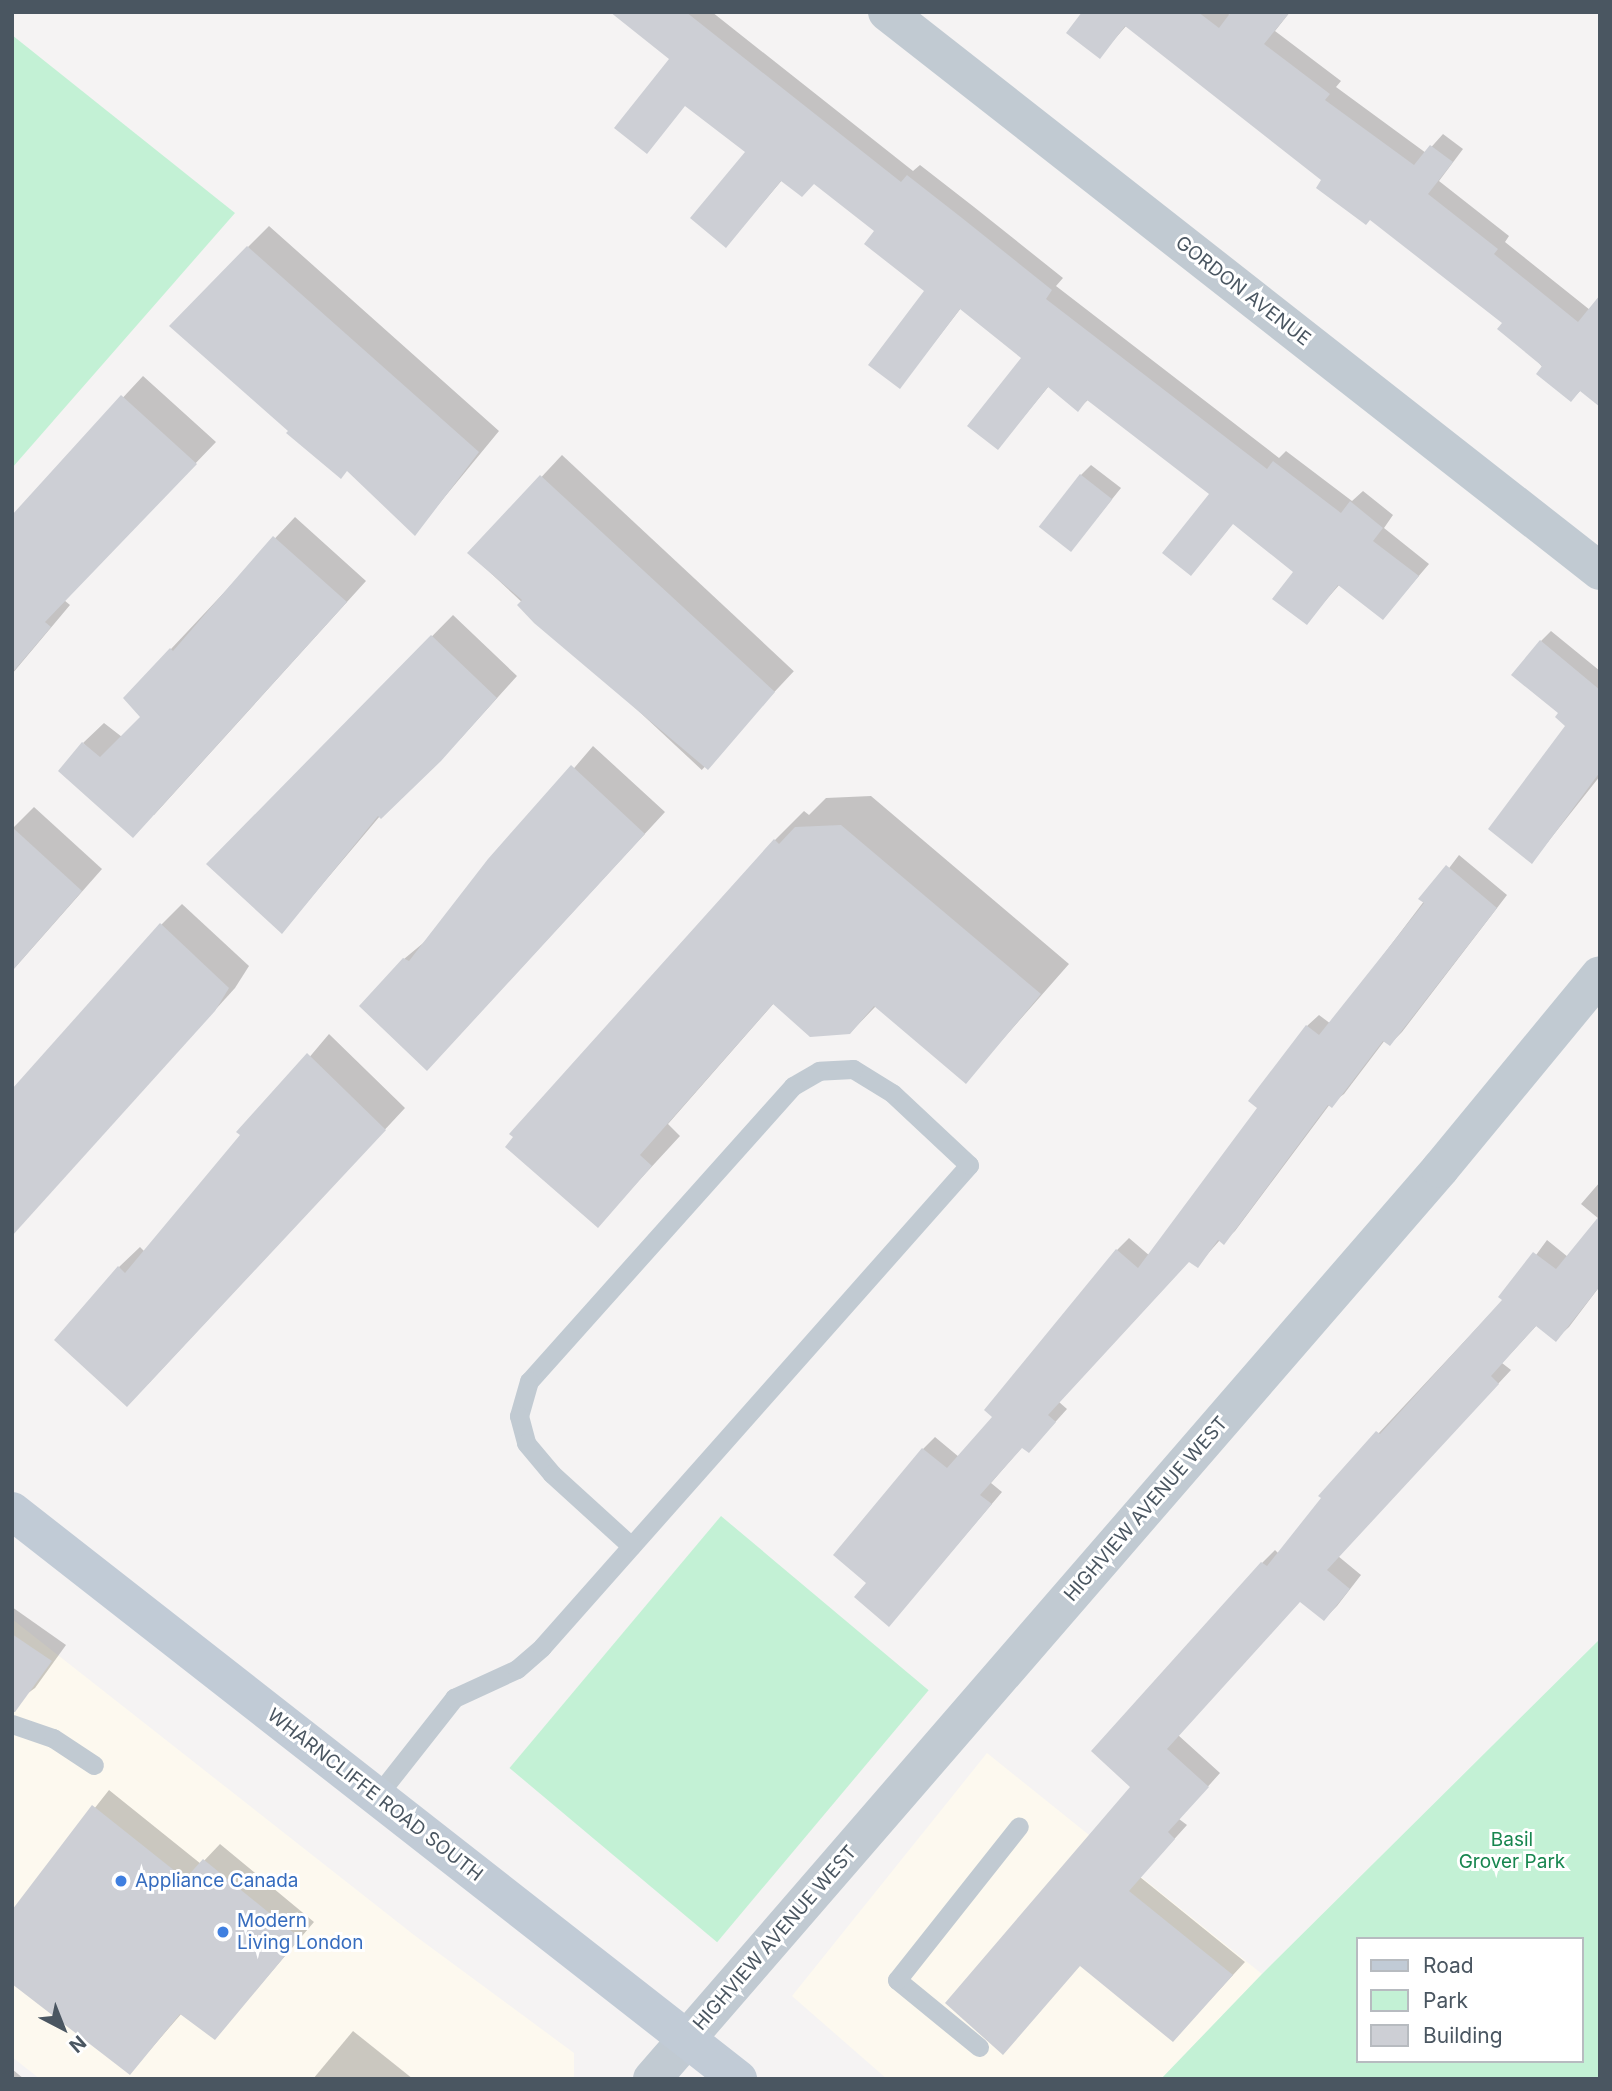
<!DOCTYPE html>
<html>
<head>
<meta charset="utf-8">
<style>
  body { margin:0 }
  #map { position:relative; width:1612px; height:2091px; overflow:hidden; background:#f5f3f3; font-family:Inter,sans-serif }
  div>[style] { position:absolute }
  .commercial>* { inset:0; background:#fdf9ef }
  .green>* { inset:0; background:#c3f1d5; transform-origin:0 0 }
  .shadow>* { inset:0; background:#0003; transform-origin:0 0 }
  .building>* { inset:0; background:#cdcfd5; transform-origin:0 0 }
  .service>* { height:19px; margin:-9.5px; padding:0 9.5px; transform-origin:9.5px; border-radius:9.5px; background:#c1cad2 }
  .minor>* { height:38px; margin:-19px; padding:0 19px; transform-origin:19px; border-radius:19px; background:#c1cad2 }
  .secondary>* { height:38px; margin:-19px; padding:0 19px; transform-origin:19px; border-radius:19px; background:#c1cbd6 }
  .dots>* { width:19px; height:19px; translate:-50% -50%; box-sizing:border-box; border:4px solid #fff; border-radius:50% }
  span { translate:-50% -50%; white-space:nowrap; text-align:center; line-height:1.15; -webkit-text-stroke:6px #fff; paint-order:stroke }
  .street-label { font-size:19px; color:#4a5661 }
  .park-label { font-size:19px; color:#17864f }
  .shop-label { font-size:19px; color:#366cbe }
  .left { translate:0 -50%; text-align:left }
  .frame { position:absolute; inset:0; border:14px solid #4a5661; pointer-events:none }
  .legend { position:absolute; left:1356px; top:1937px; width:228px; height:126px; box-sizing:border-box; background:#fff; border:2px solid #b7bbc0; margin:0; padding:9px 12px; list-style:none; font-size:21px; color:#4a5661 }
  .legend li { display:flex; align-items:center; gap:14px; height:35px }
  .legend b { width:35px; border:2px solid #b7bbc0 }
  .north { position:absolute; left:28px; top:1993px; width:70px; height:70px; -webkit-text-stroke:5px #fff; paint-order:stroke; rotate:138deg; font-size:19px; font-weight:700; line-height:28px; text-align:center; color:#4a5661 }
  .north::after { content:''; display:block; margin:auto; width:24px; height:32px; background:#4a5661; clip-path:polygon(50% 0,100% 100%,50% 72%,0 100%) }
</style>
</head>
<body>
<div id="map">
  <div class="commercial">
    <i style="clip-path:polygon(12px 1619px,414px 1935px,574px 2053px,574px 2079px,40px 2079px,12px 2057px)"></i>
    <i style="clip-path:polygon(987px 1753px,1262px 1974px,1161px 2079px,887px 2079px,792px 1996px)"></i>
  </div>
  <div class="green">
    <i style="clip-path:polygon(12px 35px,235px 213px,12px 468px)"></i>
    <i style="left:721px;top:1516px;width:271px;height:329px;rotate:40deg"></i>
    <i style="clip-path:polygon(evenodd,1600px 1639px,1600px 2079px,1161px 2079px,1262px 1974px,1600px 1639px,1358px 1939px,1582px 1939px,1582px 2061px,1358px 2061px,1358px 1939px)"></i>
  </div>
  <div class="shadow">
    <i style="clip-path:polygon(613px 12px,712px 12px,913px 171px,920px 165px,974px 207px,1063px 278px,1056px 286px,1279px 458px,1286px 451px,1352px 501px,1363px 491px,1393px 515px,1384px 528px,1429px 564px,1383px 618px,1340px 584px,1306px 623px,1296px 572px,1234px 522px,1191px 574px,1212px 494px,1089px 399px,1078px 409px,1049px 386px,998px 448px,1023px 357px,961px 308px,900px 387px,926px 290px,876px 231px,815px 182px,783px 179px,726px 246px,747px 152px,672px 58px)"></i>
    <i style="clip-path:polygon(1084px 12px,1226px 12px,1231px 16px,1234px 12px,1290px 12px,1275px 31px,1341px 81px,1336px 87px,1426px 153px,1443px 134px,1463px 149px,1439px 181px,1509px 236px,1505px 242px,1590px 310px,1581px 390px,1571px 400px,1504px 323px,1127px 25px,1100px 56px)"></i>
    <i style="clip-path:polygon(269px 226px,499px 431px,415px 533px,348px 469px,291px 431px,248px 247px)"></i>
    <i style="clip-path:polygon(143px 376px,216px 442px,64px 600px,70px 605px,12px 674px,12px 517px)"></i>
    <i style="left:562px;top:455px;width:317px;height:135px;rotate:43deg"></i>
    <i style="clip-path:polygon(1091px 465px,1121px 488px,1071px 550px,1081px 475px)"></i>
    <i style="clip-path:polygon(295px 517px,366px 581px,154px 815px,83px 743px,104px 723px,122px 737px,142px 717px,125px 698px)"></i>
    <i style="clip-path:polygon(453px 615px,517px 676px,461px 738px,380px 816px,282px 932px,208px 864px)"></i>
    <i style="clip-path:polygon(1551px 631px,1600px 671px,1600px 776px,1532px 862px,1568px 725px,1541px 641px)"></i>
    <i style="clip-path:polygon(593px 746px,665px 812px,448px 1047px,404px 959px,428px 939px)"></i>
    <i style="clip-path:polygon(871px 796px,1069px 964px,966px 1081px,876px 1006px,850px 1033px,774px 1003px,668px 1124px,680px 1136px,597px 1226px,775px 840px,804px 811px,809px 815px,826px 798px)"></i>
    <i style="clip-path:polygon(34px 807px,102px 869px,12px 971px,12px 829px)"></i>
    <i style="clip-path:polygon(1459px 855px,1507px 895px,1402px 1032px,1390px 1044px,1385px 1040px,1344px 1094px,1330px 1104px,1235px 1231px,1223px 1242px,1220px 1240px,1197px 1266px,1190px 1260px,1059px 1402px,1067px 1409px,1040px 1439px,1023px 1446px,991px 1483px,1002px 1492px,889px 1625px,869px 1583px,923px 1449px,935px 1437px,959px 1457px,994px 1417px,986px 1410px,1117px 1250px,1129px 1238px,1150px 1256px,1259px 1107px,1307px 1026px,1319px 1015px,1331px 1024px)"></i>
    <i style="clip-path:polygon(182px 904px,249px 966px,235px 988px,23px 1222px,161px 925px)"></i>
    <i style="clip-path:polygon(329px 1034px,405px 1108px,148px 1384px,119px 1267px,140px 1247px,145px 1252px)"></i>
    <i style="clip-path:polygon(1600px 1182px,1600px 1286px,1569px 1327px,1556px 1339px,1537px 1325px,1502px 1363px,1511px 1370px,1338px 1556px,1361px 1575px,1337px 1606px,1324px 1619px,1301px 1600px,1178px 1735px,1220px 1773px,1179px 1819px,1187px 1825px,1140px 1877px,1245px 1962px,1185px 2027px,1081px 1964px,1132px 1786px,1262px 1563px,1275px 1550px,1279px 1554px,1323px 1498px,1320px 1496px,1504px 1299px,1547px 1240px,1568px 1257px,1599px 1219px,1581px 1204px)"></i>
    <i style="clip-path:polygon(12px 1607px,66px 1645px,35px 1688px,12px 1705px)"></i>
    <i style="clip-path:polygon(109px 1790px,201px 1864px,220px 1844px,314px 1922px,215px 2038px,182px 2013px,130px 2073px,12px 1913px)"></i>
    <i style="clip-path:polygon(353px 2031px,413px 2079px,313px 2079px)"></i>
    <i style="clip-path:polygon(12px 2069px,24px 2079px,12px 2079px)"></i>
  </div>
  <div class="building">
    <i style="clip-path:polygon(610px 12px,686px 12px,901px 182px,907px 175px,962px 218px,1052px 290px,1046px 299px,1267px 469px,1273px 461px,1341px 513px,1350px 501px,1383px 528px,1373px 541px,1419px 576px,1383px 620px,1338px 585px,1307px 625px,1272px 599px,1293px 572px,1233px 524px,1191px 576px,1162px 553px,1209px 494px,1087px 400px,1078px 412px,1048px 387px,998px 450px,967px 426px,1021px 358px,960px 309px,900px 389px,868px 365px,924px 291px,864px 244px,874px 231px,814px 184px,802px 197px,781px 181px,726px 248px,690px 218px,745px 152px,685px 106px,647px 154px,614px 128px,669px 59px)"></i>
    <i style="clip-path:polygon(1082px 12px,1198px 12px,1219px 28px,1231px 12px,1290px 12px,1264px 44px,1330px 94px,1325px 100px,1414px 165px,1430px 145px,1453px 162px,1428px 194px,1498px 249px,1494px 254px,1578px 322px,1600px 295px,1600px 407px,1580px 391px,1571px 402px,1536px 374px,1542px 366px,1497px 329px,1502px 323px,1370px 220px,1366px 225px,1316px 188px,1321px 180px,1125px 26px,1100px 59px,1066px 33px)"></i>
    <i style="clip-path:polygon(247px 246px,479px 452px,415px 536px,347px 471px,341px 479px,286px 433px,288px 431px,169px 326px)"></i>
    <i style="clip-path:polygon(121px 395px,197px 464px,45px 622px,51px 627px,12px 673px,12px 515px)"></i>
    <i style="left:1080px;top:474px;width:41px;height:67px;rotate:38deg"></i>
    <i style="clip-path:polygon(540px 475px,775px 692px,708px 770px,534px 623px,517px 605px,522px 600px,467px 553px)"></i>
    <i style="clip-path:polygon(273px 536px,347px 602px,133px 838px,58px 771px,82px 742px,100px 757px,140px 717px,123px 698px,170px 648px,173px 651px)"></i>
    <i style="clip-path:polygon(431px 635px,497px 698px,441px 761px,381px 819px,378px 816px,282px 934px,206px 864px)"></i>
    <i style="clip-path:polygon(1540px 640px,1600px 690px,1600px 772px,1532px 864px,1488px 829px,1565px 726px,1555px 717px,1558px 713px,1511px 675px)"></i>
    <i style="clip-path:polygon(571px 765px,645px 834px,427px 1071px,359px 1006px,403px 958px,409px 961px,488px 859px)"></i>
    <i style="clip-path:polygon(841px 825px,1041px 994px,966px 1084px,874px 1006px,850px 1034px,810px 1037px,773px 1004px,640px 1155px,652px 1166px,598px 1228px,505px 1147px,513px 1137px,509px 1134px,774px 839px,779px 844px,795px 827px)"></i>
    <i style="clip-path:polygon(12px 827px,82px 891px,12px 971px)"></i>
    <i style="clip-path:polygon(1446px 865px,1497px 908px,1390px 1046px,1383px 1041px,1332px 1108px,1328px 1105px,1224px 1245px,1218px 1240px,1198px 1268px,1189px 1262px,1048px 1415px,1056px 1422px,1029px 1453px,1022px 1448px,980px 1495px,992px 1504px,889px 1627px,854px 1597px,866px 1583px,833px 1555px,922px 1448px,947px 1468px,992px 1417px,984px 1410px,1116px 1249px,1138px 1268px,1257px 1108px,1248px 1101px,1306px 1025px,1319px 1035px,1424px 903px,1418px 899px)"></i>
    <i style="clip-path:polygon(160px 923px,229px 988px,215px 1011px,12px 1236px,12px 1089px)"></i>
    <i style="clip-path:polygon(307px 1053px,386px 1130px,127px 1407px,54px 1340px,118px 1266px,125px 1273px,240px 1135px,236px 1132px)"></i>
    <i style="clip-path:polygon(1600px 1215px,1600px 1286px,1556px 1342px,1536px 1326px,1491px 1376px,1499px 1384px,1327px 1570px,1350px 1589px,1324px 1621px,1300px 1602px,1167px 1749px,1209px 1787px,1168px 1832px,1175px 1839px,1129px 1891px,1233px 1975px,1173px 2042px,1080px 1966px,1003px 2055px,945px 2003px,1130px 1787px,1091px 1751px,1261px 1562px,1267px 1566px,1321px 1498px,1318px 1496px,1376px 1431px,1380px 1434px,1502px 1300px,1498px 1297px,1533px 1252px,1556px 1269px)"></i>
    <i style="clip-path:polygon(12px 1634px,52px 1661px,15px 1712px,12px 1712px)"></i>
    <i style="clip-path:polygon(92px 1805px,185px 1879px,203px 1859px,300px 1938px,215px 2040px,180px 2014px,130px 2075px,12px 1984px,12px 1910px)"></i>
  </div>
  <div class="service">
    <i style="left:12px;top:1724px;width:43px;rotate:18.9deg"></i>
    <i style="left:53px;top:1738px;width:49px;rotate:33.4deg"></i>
    <i style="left:377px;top:1796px;width:125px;rotate:-51.8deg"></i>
    <i style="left:454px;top:1698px;width:69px;rotate:-24.7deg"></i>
    <i style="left:517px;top:1669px;width:33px;rotate:-41deg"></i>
    <i style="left:542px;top:1647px;width:644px;rotate:-48.46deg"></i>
    <i style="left:969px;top:1165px;width:105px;rotate:-136.9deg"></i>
    <i style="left:892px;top:1093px;width:46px;rotate:-148.4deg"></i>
    <i style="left:853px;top:1069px;width:34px;rotate:177deg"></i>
    <i style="left:819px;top:1071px;width:30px;rotate:150deg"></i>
    <i style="left:793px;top:1086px;width:396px;rotate:131.8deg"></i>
    <i style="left:529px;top:1381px;width:36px;rotate:106deg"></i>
    <i style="left:519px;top:1416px;width:28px;rotate:75deg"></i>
    <i style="left:526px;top:1443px;width:40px;rotate:50deg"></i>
    <i style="left:552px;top:1474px;width:107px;rotate:42.3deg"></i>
    <i style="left:979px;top:2047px;width:106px;rotate:-140.7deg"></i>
    <i style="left:897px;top:1980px;width:196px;rotate:-51.6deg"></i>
  </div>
  <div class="minor">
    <i style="left:887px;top:12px;width:906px;rotate:38.1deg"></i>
    <i style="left:652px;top:2079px;width:1204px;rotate:-49.11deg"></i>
    <i style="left:1440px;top:1169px;width:251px;rotate:-50.5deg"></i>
  </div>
  <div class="secondary">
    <i style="left:12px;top:1511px;width:922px;rotate:38.04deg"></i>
  </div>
  <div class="dots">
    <i style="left:121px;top:1881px;background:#3f7fe0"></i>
    <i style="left:223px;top:1932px;background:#3f7fe0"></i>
  </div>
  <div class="street-label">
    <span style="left:1243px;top:291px;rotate:38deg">GORDON AVENUE</span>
    <span style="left:1146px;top:1509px;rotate:-49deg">HIGHVIEW AVENUE WEST</span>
    <span style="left:375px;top:1795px;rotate:38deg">WHARNCLIFFE ROAD SOUTH</span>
    <span style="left:775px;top:1938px;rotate:-49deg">HIGHVIEW AVENUE WEST</span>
  </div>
  <div class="park-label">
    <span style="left:1512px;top:1851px">Basil<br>Grover Park</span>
  </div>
  <div class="shop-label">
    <span class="left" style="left:135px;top:1881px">Appliance Canada</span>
    <span class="left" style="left:237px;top:1932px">Modern<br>Living London</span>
  </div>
  <div class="frame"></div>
  <ul class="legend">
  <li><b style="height:9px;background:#c1cbd6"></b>Road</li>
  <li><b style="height:19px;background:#c3f1d5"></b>Park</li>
  <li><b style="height:19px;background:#cdcfd5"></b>Building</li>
  </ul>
  <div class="north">N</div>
</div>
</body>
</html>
